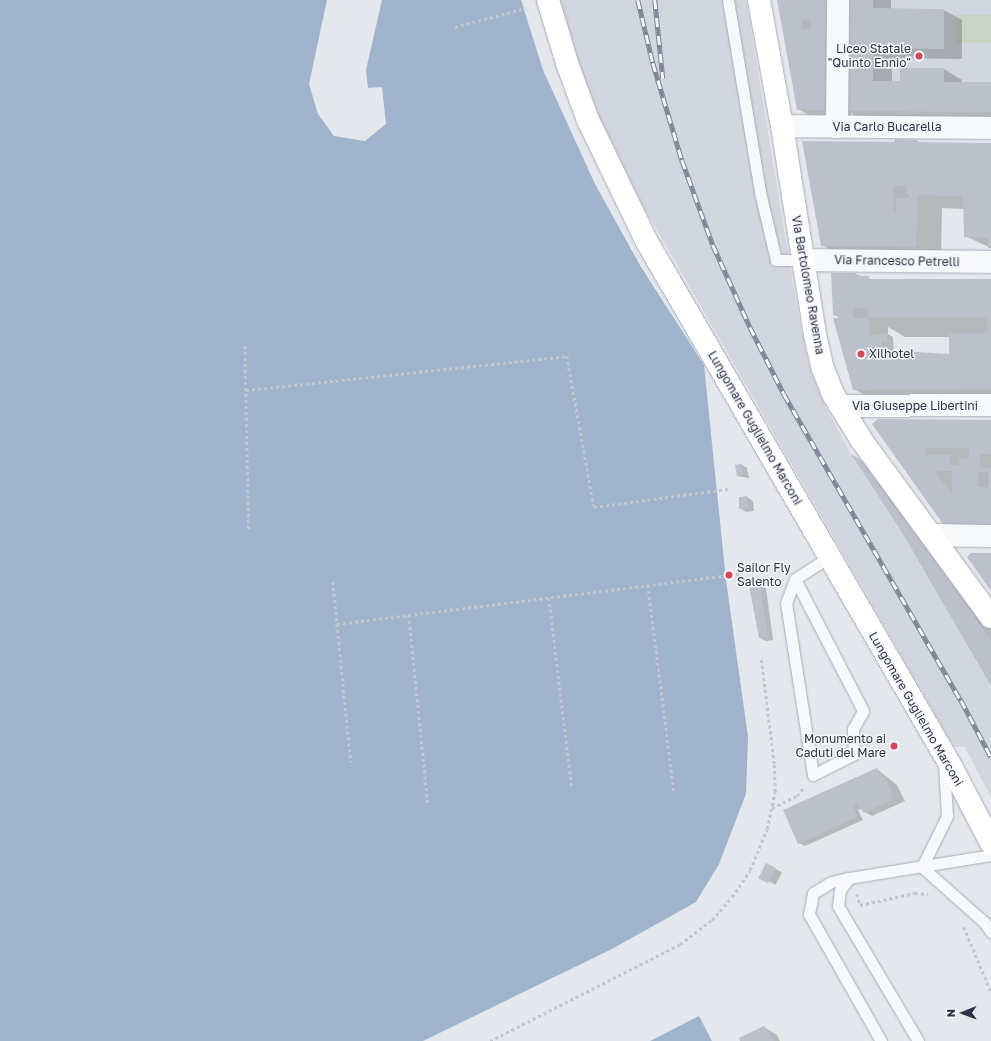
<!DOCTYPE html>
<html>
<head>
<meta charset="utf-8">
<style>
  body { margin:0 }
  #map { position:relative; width:991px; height:1041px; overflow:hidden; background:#e4e7ec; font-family:"Golos Text",sans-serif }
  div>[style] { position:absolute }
  .built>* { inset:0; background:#d2d6de; transform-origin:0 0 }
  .green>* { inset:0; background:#c9d6c5; transform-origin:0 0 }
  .water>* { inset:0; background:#9fb4cc }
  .shadow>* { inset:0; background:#0003; transform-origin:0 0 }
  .building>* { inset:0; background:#bbc0ca; transform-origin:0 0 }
  .path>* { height:2.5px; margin-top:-1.25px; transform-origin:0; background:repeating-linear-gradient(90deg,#c2c5cb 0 3px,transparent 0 6px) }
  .roads { filter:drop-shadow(0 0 1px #a9aeb7) drop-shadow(0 0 1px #a9aeb7) }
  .lane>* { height:11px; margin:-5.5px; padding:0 5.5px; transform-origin:5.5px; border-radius:5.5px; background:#f7f8fa }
  .street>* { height:22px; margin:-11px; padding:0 11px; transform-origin:11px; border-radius:11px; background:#f7f8fa }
  .secondary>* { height:22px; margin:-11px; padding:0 11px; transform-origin:11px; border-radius:11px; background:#fff }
  .rail>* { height:4.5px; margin-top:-2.25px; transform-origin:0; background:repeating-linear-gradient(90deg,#f4f6f9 0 9px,#7d8696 0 18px); box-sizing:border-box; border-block:1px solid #7d8696 }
  .dots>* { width:11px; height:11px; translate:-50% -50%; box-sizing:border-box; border:2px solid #f4f6f9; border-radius:50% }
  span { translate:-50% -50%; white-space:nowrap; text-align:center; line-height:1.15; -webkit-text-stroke:3px #f4f6f9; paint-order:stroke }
  .poi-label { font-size:12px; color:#2b3445 }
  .right { translate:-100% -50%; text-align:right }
  .left { translate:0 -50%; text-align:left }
  .street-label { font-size:12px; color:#2b3445 }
  .north { position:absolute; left:943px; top:993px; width:40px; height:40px; -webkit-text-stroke:3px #f4f6f9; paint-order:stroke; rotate:269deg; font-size:11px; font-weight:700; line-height:16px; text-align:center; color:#2b3445 }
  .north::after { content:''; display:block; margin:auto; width:14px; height:18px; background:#2b3445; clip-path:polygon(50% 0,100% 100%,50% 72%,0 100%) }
</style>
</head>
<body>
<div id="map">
  <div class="built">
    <i style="clip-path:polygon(559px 0,746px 0,798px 313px,809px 364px,826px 408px,851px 454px,901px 531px,991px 686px,991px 798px,965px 747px,954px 747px,634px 190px,600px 120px,580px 71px)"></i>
    <i style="left:847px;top:0;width:144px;height:111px"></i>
  </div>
  <div class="green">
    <i style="left:956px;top:15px;width:35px;height:28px"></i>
  </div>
  <div class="water">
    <i style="clip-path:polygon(0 0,327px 0,309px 84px,318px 114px,334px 136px,365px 141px,386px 124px,382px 87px,368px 88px,366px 70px,382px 0,521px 0,543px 70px,595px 184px,641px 267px,704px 365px,726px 580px,748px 737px,746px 794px,719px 864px,696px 902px,612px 949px,423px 1041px,0 1041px)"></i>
    <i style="clip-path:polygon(699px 1016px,712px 1041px,650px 1041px)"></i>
  </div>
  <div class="shadow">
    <i style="clip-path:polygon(779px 0,891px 0,891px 9px,944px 10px,962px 20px,962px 59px,892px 58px,892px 82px,901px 82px,944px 69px,962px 80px,962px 83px,991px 83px,991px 122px,866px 122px,851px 113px,851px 124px,823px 123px,798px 109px)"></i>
    <i style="clip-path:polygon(896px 140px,917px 141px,922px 143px,991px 144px,991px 248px,965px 236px,965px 209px,942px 208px,941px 260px,846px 259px,822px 245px)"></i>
    <i style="clip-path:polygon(evenodd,855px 274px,874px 280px,991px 280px,991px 396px,866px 396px,854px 389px,834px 319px,841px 319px,833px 314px,855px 274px,888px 327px,905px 337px,950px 337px,949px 355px,894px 355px,893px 337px,888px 334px,888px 327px)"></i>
    <i style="clip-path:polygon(991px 421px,991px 538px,968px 538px,943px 523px,873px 424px)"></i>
    <i style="clip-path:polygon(855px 457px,870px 466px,991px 626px,991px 684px,902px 531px)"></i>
    <i style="clip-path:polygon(742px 465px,747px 468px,749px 478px,737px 476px)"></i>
    <i style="clip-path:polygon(747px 497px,753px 501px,754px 511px,746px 512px,740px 508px)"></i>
    <i style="clip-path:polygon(760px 585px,766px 588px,773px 640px,766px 641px,760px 638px)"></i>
    <i style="clip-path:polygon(877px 769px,897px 785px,905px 801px,872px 816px,860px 809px,858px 810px,863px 820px,805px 846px,799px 843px)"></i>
    <i style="left:766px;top:864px;width:18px;height:14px;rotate:27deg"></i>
    <i style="clip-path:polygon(764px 1027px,777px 1035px,780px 1041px,741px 1041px)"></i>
  </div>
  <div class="building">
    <i style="clip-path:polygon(evenodd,777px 0,826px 0,827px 110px,797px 110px,777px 0,810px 19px,811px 29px,802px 29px,802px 20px,810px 19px)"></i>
    <i style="clip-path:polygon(847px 0,873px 0,873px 8px,944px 9px,944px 49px,873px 48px,873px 81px,900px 81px,900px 68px,944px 68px,944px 82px,991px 82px,991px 112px,846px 111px)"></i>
    <i style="clip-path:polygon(evenodd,895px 139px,917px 140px,917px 142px,991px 143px,991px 248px,988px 248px,988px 238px,964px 237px,963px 196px,918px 195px,916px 247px,821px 246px,802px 141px,895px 142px,895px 139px,894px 186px,906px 186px,906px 194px,909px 194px,909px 198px,896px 198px,896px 212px,893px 212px,894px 186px)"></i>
    <i style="clip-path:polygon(evenodd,831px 273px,856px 273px,856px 276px,869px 276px,868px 279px,991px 279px,991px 389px,853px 390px,833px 318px,838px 318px,838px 315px,833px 315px,831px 273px,853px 308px,868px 308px,869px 318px,853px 318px,853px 308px,831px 273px,987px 317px,988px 333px,949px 333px,949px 354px,902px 351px,902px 354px,882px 354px,882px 342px,887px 342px,887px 333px,869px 336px,869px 318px,987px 317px)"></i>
    <i style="clip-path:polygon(evenodd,878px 419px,991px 420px,991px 454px,980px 454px,980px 468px,991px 468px,991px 524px,943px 524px,872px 424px,878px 419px,925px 448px,969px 448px,969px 459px,959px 459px,959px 465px,950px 465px,950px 455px,925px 455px,925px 448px,878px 419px,934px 471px,952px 471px,952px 494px,934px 471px,878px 419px,978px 472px,988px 472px,988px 487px,978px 487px,978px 472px)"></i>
    <i style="clip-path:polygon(851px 454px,865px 463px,903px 519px,907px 520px,957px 588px,955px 590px,991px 640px,991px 686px,901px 531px)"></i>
    <i style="clip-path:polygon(742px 464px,743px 475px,737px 476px,735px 465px)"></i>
    <i style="clip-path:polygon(747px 496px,749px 508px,739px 509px,739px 497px)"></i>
    <i style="clip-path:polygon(971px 553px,991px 553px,991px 591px,967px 557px)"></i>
    <i style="clip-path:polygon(760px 584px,768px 637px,759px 638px,749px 585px)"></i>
    <i style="clip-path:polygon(877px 768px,882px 778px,885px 777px,893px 794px,890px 795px,893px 799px,864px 813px,857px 804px,853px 806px,858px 817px,798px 844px,783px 810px)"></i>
    <i style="left:766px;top:863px;width:11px;height:17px;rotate:27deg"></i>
    <i style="clip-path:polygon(764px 1026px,774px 1041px,740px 1041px,739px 1038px)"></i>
  </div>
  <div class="path">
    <i style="left:455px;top:27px;width:73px;rotate:-15deg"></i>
    <i style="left:245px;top:346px;width:185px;rotate:88.8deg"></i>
    <i style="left:246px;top:390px;width:323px;rotate:-6deg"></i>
    <i style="left:567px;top:356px;width:153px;rotate:79.9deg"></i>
    <i style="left:594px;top:507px;width:135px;rotate:-7.7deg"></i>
    <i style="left:333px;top:582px;width:181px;rotate:84.3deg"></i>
    <i style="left:648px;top:585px;width:209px;rotate:82.8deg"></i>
    <i style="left:549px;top:598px;width:191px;rotate:83.1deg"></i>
    <i style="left:409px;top:615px;width:191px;rotate:84.3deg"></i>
    <i style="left:337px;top:624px;width:406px;rotate:-7.1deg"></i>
    <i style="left:772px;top:808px;width:28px;rotate:-26deg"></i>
    <i style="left:797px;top:796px;width:11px;rotate:-52deg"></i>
    <i style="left:857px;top:894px;width:11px;rotate:75deg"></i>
    <i style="left:860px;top:905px;width:56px;rotate:-12.3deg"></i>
    <i style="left:915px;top:893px;width:13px;rotate:4deg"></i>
    <i style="left:964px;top:927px;width:70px;rotate:67.4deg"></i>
    <i style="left:490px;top:1041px;width:213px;rotate:-27deg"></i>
    <i style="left:680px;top:944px;width:40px;rotate:-37deg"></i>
    <i style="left:712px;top:920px;width:30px;rotate:-49deg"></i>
    <i style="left:732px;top:897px;width:32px;rotate:-56deg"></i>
    <i style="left:750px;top:870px;width:44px;rotate:-67.5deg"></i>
    <i style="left:767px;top:829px;width:38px;rotate:-78deg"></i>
    <i style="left:775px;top:792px;width:28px;rotate:-92deg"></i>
    <i style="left:774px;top:764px;width:107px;rotate:-97deg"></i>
  </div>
  <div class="roads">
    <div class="lane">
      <i style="left:728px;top:0;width:195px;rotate:80.5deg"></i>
      <i style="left:760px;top:192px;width:70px;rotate:76.8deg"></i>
      <i style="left:776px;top:260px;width:28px"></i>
      <i style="left:795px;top:579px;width:148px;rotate:62.7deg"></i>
      <i style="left:863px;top:711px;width:21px;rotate:119deg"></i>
      <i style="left:853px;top:729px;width:25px;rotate:88deg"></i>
      <i style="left:854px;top:754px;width:46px;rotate:152.9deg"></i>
      <i style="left:813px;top:775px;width:174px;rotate:-98.9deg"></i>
      <i style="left:786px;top:603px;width:26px;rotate:-69deg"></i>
      <i style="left:795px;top:579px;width:40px;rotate:-32.9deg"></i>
      <i style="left:944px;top:764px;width:52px;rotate:86.7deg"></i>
      <i style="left:947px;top:816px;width:57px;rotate:116.1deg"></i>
      <i style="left:922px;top:867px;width:83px;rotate:41.6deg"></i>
      <i style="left:984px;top:922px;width:12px;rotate:55deg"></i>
      <i style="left:849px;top:878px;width:15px;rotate:127deg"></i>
      <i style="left:840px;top:890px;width:16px;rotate:97deg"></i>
      <i style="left:838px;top:906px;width:157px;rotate:59.3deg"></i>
      <i style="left:881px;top:1041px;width:146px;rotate:-119.6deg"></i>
      <i style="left:809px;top:914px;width:21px;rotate:-79deg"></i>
      <i style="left:813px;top:893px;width:21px;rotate:-31deg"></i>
      <i style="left:831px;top:882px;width:18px;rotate:-13deg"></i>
      <i style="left:849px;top:878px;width:144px;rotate:-9.2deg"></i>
    </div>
    <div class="street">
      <i style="left:782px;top:126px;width:209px;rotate:0.5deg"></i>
      <i style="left:837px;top:127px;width:127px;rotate:-89.5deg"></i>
      <i style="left:804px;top:260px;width:187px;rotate:0.6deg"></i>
      <i style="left:840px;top:406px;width:151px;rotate:-0.4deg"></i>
      <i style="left:931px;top:535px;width:60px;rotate:1deg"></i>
    </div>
    <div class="secondary">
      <i style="left:548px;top:0;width:66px;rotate:73.2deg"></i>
      <i style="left:567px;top:63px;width:61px;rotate:69.8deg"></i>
      <i style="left:588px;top:120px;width:136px;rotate:64.2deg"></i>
      <i style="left:647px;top:242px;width:608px;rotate:59.89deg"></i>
      <i style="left:952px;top:768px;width:85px;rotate:62.5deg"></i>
      <i style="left:759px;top:0;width:128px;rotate:79.7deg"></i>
      <i style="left:782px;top:126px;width:212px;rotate:81deg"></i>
      <i style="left:815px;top:335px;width:35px;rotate:77deg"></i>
      <i style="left:823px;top:369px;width:27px;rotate:68deg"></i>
      <i style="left:833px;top:394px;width:55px;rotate:58.3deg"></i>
      <i style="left:862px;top:441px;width:218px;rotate:53.8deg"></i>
    </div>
  </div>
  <div class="rail">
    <i style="left:638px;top:0;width:65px;rotate:76.6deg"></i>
    <i style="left:653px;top:63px;width:101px;rotate:73.4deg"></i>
    <i style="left:682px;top:160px;width:90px;rotate:70deg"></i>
    <i style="left:713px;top:245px;width:90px;rotate:65.7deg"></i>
    <i style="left:750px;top:327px;width:75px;rotate:63.1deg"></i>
    <i style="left:784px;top:394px;width:354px;rotate:60deg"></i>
    <i style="left:961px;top:700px;width:64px;rotate:62.2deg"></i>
    <i style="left:655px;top:0;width:79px;rotate:84.2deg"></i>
  </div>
  <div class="dots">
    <i style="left:919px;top:56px;background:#d1495b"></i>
    <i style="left:861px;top:354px;background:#d1495b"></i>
    <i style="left:729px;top:575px;background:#d1495b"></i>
    <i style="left:894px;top:746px;background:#d1495b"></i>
  </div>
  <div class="poi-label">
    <span class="right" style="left:911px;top:56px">Liceo Statale<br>"Quinto Ennio"</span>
    <span class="left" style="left:869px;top:354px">Xilhotel</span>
    <span class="left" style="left:737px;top:575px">Sailor Fly<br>Salento</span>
    <span class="right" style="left:886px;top:746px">Monumento ai<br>Caduti del Mare</span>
  </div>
  <div class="street-label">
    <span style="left:887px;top:127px">Via Carlo Bucarella</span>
    <span style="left:897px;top:261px;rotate:1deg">Via Francesco Petrelli</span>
    <span style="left:808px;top:285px;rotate:80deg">Via Bartolomeo Ravenna</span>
    <span style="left:915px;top:406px">Via Giuseppe Libertini</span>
    <span style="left:755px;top:428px;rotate:60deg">Lungomare Guglielmo Marconi</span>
    <span style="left:916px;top:709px;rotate:60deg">Lungomare Guglielmo Marconi</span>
  </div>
  <div class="north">N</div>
</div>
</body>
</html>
